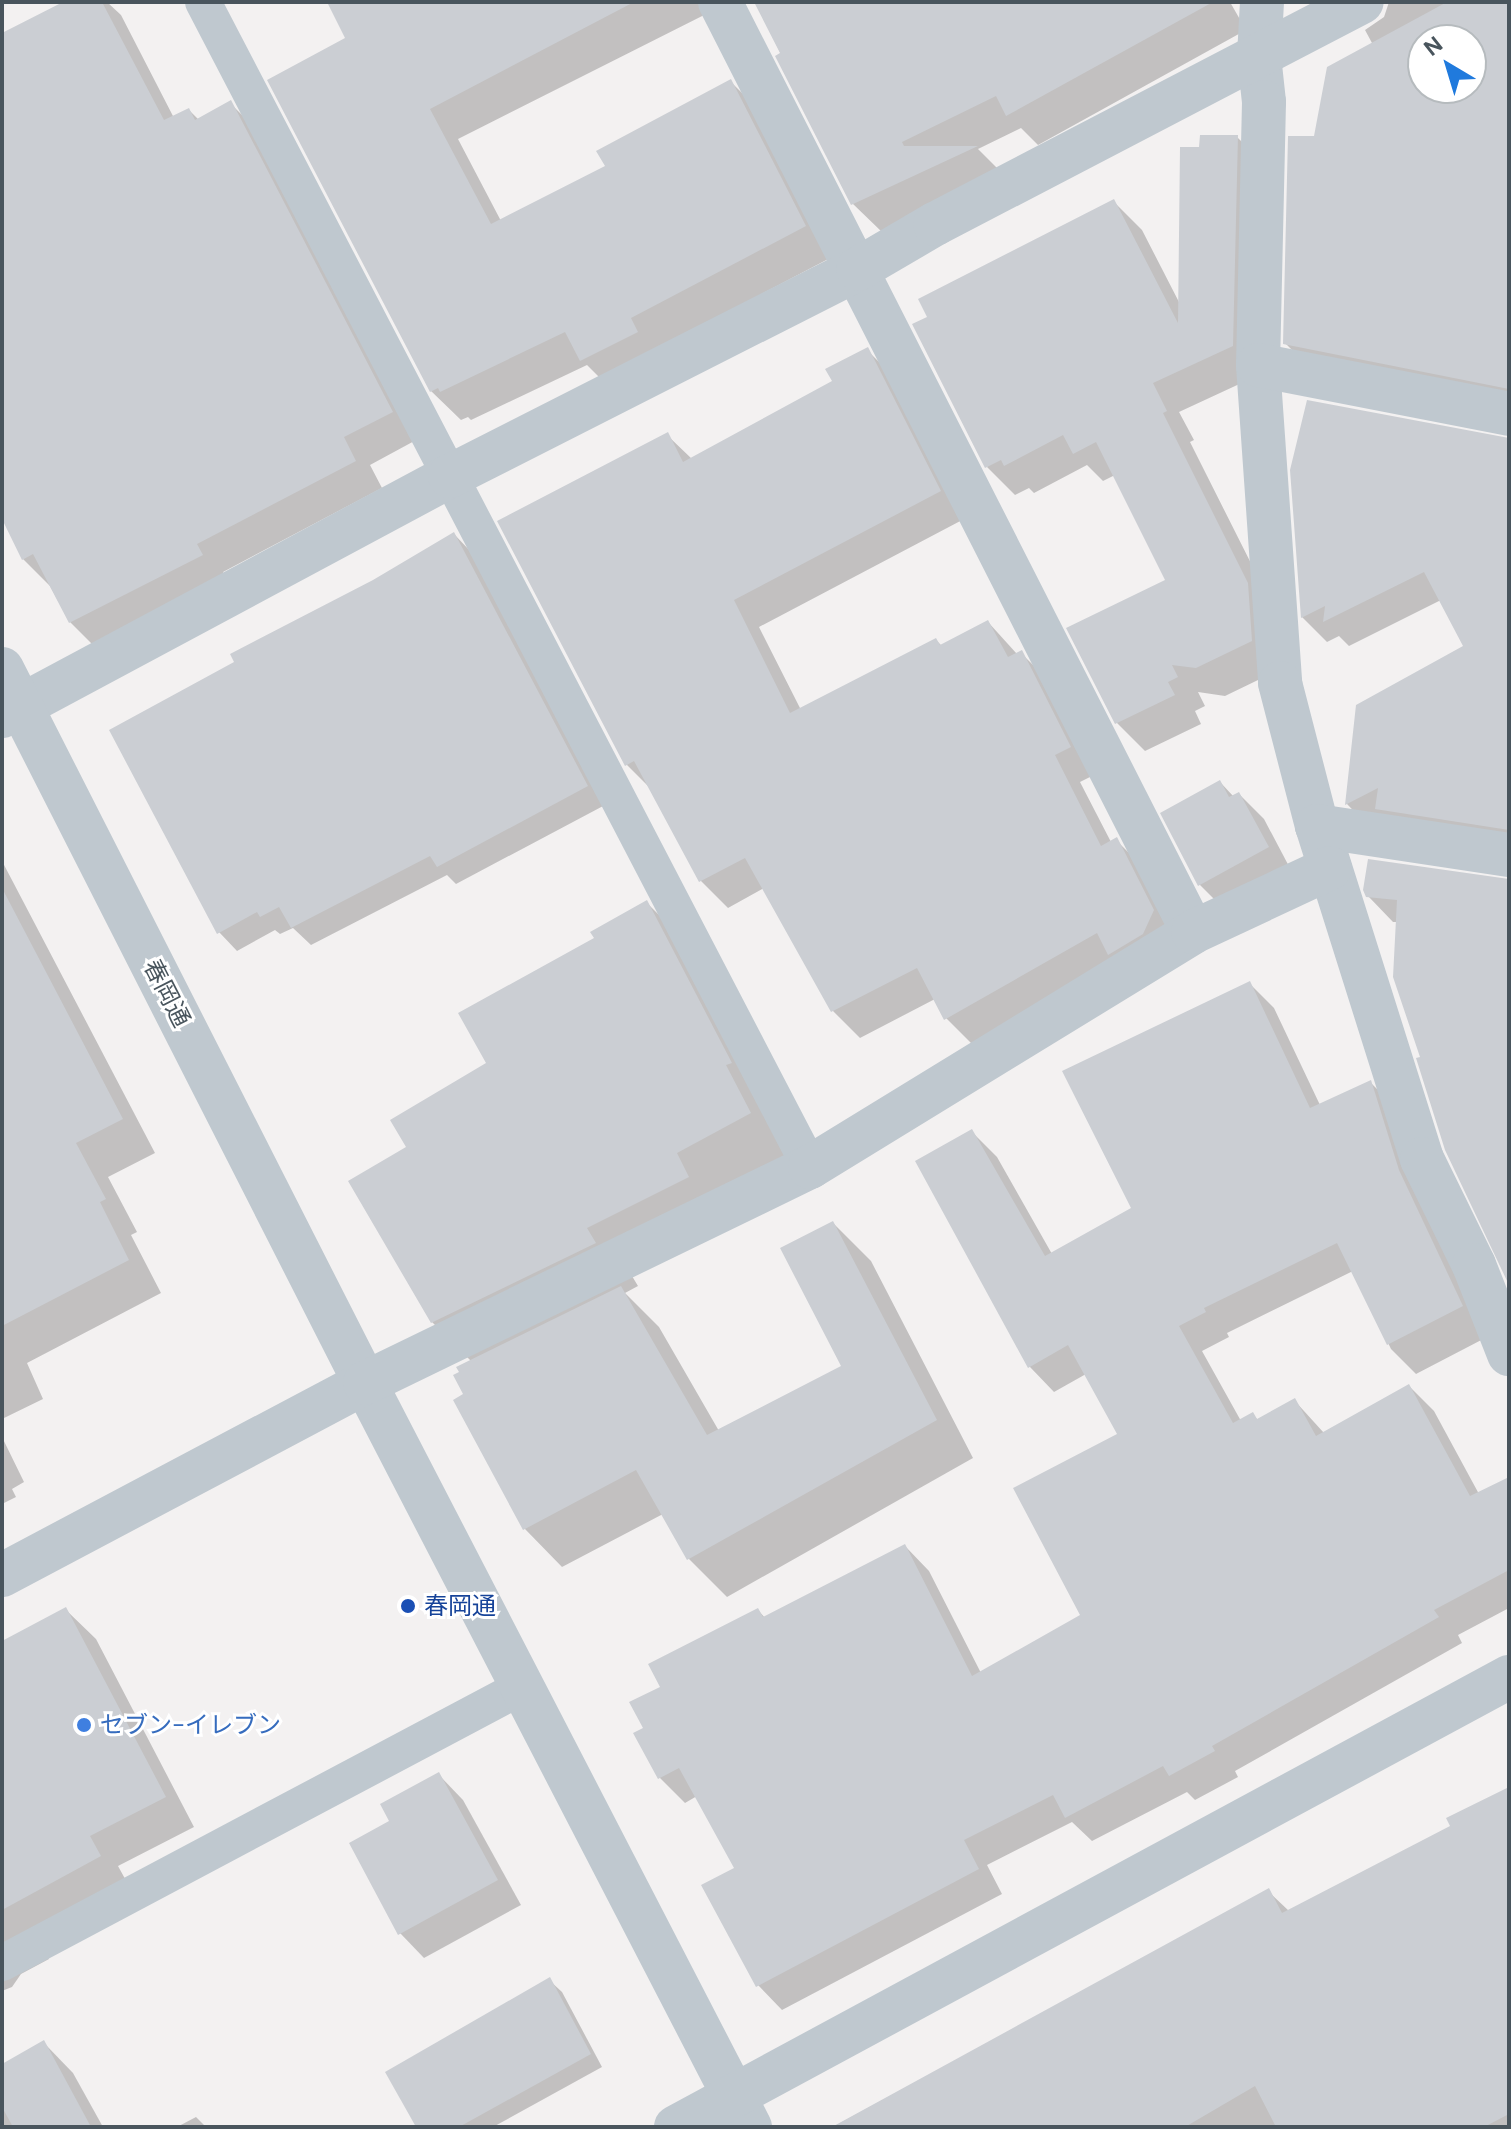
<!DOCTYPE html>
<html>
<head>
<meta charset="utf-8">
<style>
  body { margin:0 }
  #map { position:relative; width:1511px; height:2129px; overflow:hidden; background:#f3f1f1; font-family:"DM Sans","Noto Sans JP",sans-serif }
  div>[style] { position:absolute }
  .shadow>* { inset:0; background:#0003 }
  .building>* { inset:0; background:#cbced3 }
  .service>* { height:36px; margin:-18px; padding:0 18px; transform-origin:18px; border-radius:18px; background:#bfc8cf }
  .minor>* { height:44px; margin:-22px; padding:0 22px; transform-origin:22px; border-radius:22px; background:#bfc8cf }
  .tertiary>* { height:44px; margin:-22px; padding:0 22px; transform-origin:22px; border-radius:22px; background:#bfc8cf }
  .dots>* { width:22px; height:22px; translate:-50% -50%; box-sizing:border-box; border:4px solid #fff; border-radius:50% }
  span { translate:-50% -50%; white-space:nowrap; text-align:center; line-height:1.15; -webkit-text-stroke:6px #fff; paint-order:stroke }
  .street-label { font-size:24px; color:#49555d }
  .transit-label { font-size:24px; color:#164399 }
  .left { translate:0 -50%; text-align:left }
  .shop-label { font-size:24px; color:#366cbe }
  .frame { position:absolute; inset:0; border:4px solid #49555d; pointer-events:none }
  .north { position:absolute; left:1407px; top:24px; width:80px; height:80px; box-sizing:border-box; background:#fff; border:2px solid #b6bbbe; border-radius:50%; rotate:322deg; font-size:22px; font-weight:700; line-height:32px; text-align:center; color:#49555d }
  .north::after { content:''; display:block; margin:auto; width:28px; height:36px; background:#207add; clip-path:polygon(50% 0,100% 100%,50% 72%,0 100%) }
</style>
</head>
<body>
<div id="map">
  <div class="shadow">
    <i style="clip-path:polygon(67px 2px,107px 2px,121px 15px,174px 118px,189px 110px,199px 120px,230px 103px,257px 130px,418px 439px,370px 465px,382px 488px,223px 572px,228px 582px,97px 649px,70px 622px,50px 586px,23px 559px,2px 516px,2px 36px)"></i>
    <i style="clip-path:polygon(329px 2px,730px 2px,458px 139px,501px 221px,607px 167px,731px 82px,761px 112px,834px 256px,659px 348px,611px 389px,587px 365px,471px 420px,468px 417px,461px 420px,431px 391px,348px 38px)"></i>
    <i style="clip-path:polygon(756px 2px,1230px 2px,1246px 30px,1038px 145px,1021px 128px,978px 149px,1006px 177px,883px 233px,853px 204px)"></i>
    <i style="clip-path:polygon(evenodd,1389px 2px,1509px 2px,1509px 408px,1311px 369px,1286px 344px,1316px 138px,1372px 43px,1365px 30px,1384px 17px,1389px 2px,1423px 40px,1471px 40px,1471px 88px,1423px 88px,1423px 40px)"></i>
    <i style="clip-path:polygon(1237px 137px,1266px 166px,1261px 374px,1179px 412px,1194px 440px,1190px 442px,1276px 613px,1279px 670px,1225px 696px,1198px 692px,1205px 706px,1195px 711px,1201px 724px,1145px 751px,1117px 723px,1069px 629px,1168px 581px,1115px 475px,1103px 481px,1087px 465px,1034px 493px,1029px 488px,1015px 495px,987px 467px,1114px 202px,1142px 230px,1180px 304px,1201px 149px)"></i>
    <i style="clip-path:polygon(867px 350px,894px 377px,966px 518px,759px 627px,801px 710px,936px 640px,942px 646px,988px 622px,1017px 654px,1021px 653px,1048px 680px,1096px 774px,1080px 782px,1111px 842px,1116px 840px,1143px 867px,1180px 938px,973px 1045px,946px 1018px,935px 999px,860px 1038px,833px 1011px,764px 888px,728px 908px,701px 881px,652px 790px,627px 765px,667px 435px,692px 459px,834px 382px)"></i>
    <i style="clip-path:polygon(1509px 440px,1509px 850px,1371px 829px,1347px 804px,1358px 706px,1465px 647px,1441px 600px,1349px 646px,1339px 636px,1327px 642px,1302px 617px)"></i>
    <i style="clip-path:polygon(454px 534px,472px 553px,605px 805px,456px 884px,447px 875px,311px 945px,293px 928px,280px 934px,275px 930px,237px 951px,219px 932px,236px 663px)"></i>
    <i style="clip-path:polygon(1220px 782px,1234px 797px,1239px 794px,1264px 819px,1292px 872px,1224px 909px,1199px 884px)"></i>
    <i style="clip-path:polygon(2px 861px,155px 1153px,108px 1177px,137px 1232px,131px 1235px,161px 1293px,27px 1363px,43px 1399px,2px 1419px)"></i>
    <i style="clip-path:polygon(1509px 881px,1509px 1280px,1422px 1058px,1398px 922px,1393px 922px,1368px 896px)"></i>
    <i style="clip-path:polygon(647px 903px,690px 946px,792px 1157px,629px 1271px,638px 1286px,625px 1293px,659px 1327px,719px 1431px,844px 1367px,833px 1223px,871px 1261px,973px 1458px,727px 1597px,689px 1559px,663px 1514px,562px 1567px,525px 1529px,466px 1395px,471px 1361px,432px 1322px,409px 1148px,488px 1064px,597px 939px)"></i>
    <i style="clip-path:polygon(1249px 983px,1274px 1008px,1320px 1105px,1370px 1082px,1395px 1107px,1489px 1336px,1416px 1374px,1391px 1349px,1353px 1271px,1227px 1333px,1229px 1337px,1202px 1351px,1241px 1421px,1253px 1415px,1259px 1421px,1294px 1400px,1324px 1433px,1409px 1386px,1434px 1411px,1479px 1494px,1509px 1479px,1509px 1608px,1458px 1635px,1462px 1643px,1235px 1771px,1238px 1777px,1195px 1800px,1187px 1792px,1092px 1841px,1072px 1822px,987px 1865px,1002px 1894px,782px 2010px,758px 1985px,736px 1869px,697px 1796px,685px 1803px,660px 1778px,646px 1728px,662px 1688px,758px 1610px,765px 1618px,905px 1546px,929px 1571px,981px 1673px,1083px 1616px,1120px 1435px,1086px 1374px,1054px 1392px,1030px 1367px,972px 1132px,997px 1157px,1052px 1254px,1134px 1209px)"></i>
    <i style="clip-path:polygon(2px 1437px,24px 1482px,12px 1489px,16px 1497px,2px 1504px)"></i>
    <i style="clip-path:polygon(66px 1610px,96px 1639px,194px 1827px,118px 1866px,129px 1886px,38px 1936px,49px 1959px,21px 1974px,12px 1987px,2px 1991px,2px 1643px)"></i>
    <i style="clip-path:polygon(439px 1775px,463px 1800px,521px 1905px,424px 1958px,400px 1933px,392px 1822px)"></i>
    <i style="clip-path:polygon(1509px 1789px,1509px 2127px,833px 2127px,1268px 1891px,1289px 1911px,1453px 1827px)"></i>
    <i style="clip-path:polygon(549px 1980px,562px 1992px,602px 2067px,493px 2127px,419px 2127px)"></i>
    <i style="clip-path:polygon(44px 2043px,73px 2073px,103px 2127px,2px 2127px,2px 2066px)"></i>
    <i style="clip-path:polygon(196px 2117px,206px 2127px,177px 2127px)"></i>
  </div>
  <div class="building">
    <i style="clip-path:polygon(63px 2px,102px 2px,164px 120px,189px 108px,195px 120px,231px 100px,393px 412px,344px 437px,356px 461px,197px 544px,203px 555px,69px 623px,33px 554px,22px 560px,2px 519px,2px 33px)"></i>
    <i style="clip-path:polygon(327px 2px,634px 2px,430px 109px,491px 224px,605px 166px,596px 151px,731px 79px,806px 226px,631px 318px,638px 332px,580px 361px,565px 332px,440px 392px,438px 388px,430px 392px,267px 80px,345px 38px)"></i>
    <i style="clip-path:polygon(754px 2px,1213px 2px,1006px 116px,996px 96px,902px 142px,904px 146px,978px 146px,851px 205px,775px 56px,780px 53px)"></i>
    <i style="clip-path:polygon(evenodd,1447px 2px,1509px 2px,1509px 389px,1283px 344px,1288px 136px,1314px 136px,1327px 67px,1447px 2px,1423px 40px,1471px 40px,1471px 88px,1423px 88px,1423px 40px)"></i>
    <i style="clip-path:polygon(1200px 135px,1238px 135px,1233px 346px,1153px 383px,1167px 411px,1163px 413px,1248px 583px,1252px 641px,1196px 668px,1172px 665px,1178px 677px,1168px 682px,1175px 695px,1115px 724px,1066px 628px,1165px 580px,1096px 442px,1073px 454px,1063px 435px,1004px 466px,1001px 460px,985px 468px,912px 324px,927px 317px,918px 299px,1114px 199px,1178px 323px,1180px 147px,1199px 147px)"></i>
    <i style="clip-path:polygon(868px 347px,941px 491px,734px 600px,790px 713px,936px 638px,940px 645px,988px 620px,1008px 657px,1022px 650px,1071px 747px,1055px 755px,1101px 846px,1117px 837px,1154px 910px,1143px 934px,1108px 955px,1097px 933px,944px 1020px,917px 968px,831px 1012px,745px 858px,699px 882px,634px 761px,625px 766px,497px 521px,668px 432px,683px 462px,832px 381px,825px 369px)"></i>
    <i style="clip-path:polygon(1307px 400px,1509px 438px,1509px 830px,1375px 809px,1378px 788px,1345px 805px,1356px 705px,1463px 646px,1424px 572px,1323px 622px,1325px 606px,1301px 618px,1290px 470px)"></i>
    <i style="clip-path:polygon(454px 532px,588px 786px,437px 867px,430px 856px,291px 928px,279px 907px,260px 917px,257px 912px,217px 934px,109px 730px,234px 662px,230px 654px,373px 580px)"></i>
    <i style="clip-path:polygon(1220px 780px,1229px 797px,1239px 792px,1269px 847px,1198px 886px,1160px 813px)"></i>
    <i style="clip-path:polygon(1368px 859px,1509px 879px,1508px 1283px,1445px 1150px,1416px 1058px,1420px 1057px,1393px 977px,1397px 900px,1366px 897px,1363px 890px)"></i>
    <i style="clip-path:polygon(2px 888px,123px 1119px,76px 1143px,106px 1199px,100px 1202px,129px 1260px,2px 1326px)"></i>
    <i style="clip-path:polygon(647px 900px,732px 1063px,726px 1065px,751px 1113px,677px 1153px,689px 1177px,587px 1228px,596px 1243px,431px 1323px,348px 1181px,406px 1147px,390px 1120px,486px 1063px,458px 1013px,594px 938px,590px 932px)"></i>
    <i style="clip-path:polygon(1250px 981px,1310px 1108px,1371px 1080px,1399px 1170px,1463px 1306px,1387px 1345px,1337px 1243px,1204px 1308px,1206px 1312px,1179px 1326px,1233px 1423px,1253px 1412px,1257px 1419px,1295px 1398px,1316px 1436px,1409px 1384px,1470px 1496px,1509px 1477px,1509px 1570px,1434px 1610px,1439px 1617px,1212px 1746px,1215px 1751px,1169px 1776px,1163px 1766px,1065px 1818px,1053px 1795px,964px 1840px,979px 1869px,756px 1987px,701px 1885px,734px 1868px,679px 1768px,658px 1779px,633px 1733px,643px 1728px,629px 1702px,660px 1687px,648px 1664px,758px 1608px,763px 1617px,905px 1544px,972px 1676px,1080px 1615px,1013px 1488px,1117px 1434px,1068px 1345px,1028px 1368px,915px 1161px,972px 1129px,1045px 1256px,1131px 1208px,1062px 1071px)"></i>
    <i style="clip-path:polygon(833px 1221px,937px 1420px,687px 1560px,636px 1470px,523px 1530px,453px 1400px,463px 1394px,453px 1375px,459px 1372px,456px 1367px,621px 1286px,707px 1435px,841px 1366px,780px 1248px)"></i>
    <i style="clip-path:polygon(66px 1607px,166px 1797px,90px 1836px,101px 1856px,2px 1910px,2px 1641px)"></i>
    <i style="clip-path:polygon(439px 1772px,498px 1880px,398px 1935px,349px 1843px,389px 1821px,380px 1804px)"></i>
    <i style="clip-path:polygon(1509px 1787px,1509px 2114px,1484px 2127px,1276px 2127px,1255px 2086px,1185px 2127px,832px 2127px,1269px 1888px,1282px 1913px,1450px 1826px,1446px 1818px)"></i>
    <i style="clip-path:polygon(550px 1977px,591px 2054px,459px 2127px,416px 2127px,385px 2072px)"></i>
    <i style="clip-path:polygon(44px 2040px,91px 2127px,13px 2127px,2px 2107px,2px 2064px)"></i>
  </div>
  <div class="service">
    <i style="left:203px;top:2px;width:1314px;rotate:62.48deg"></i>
    <i style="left:2px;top:1963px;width:589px;rotate:-27.96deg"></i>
  </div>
  <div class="minor">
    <i style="left:720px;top:2px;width:1043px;rotate:63.04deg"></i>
    <i style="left:1262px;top:2px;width:54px;rotate:93.2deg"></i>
    <i style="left:1259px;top:56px;width:46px;rotate:83.8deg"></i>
    <i style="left:1264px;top:102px;width:263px;rotate:91.3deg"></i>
    <i style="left:1258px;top:365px;width:319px;rotate:86deg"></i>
    <i style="left:1280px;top:683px;width:148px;rotate:75.5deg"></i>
    <i style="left:1317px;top:826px;width:349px;rotate:72.5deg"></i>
    <i style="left:1422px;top:1159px;width:118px;rotate:63.9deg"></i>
    <i style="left:1474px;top:1265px;width:96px;rotate:68.5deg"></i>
    <i style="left:1258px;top:365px;width:256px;rotate:11deg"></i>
    <i style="left:2px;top:716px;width:508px;rotate:-28.18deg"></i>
    <i style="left:450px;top:476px;width:458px;rotate:-26.9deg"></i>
    <i style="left:858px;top:269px;width:89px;rotate:-30.3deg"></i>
    <i style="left:935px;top:224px;width:481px;rotate:-27.5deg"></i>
    <i style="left:1317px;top:826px;width:194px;rotate:8.6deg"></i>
  </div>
  <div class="tertiary">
    <i style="left:2px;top:669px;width:801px;rotate:63.05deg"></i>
    <i style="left:365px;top:1383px;width:838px;rotate:62.64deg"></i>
    <i style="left:2px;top:1575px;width:411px;rotate:-27.9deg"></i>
    <i style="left:365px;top:1383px;width:495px;rotate:-25.9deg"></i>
    <i style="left:810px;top:1167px;width:449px;rotate:-31.5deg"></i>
    <i style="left:1193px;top:932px;width:151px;rotate:-25deg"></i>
    <i style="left:676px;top:2127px;width:947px;rotate:-28.38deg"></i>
  </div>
  <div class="dots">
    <i style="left:408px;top:1606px;background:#1a4fb4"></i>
    <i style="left:84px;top:1725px;background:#3f7fe0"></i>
  </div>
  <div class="street-label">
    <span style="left:167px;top:993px;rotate:63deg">春岡通</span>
  </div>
  <div class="transit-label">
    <span class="left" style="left:424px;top:1606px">春岡通</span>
  </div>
  <div class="shop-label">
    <span class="left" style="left:100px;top:1725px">セブン-イレブン</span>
  </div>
  <div class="frame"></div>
  <div class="north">N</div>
</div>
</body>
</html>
